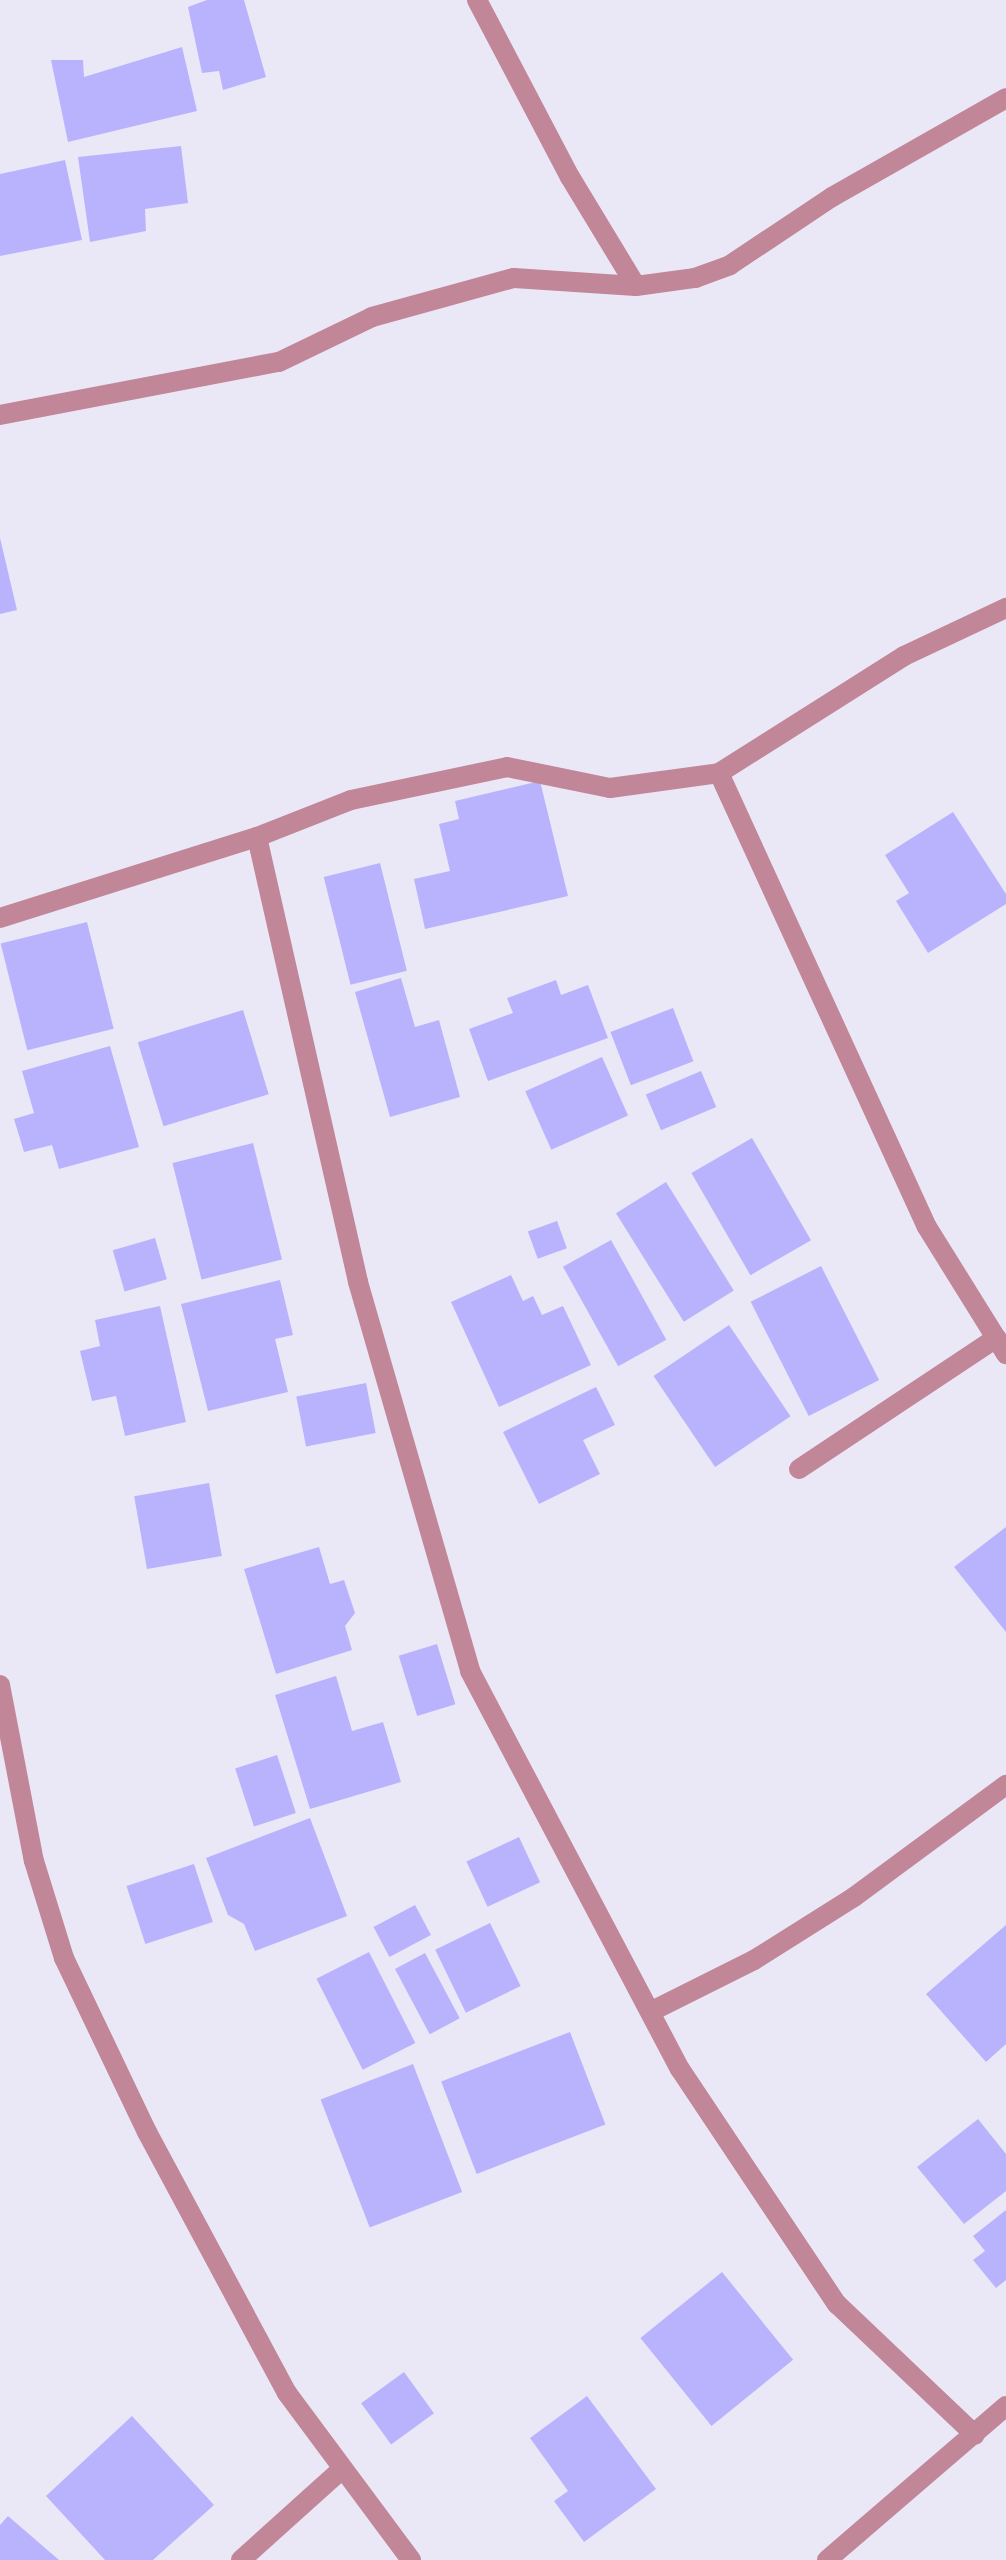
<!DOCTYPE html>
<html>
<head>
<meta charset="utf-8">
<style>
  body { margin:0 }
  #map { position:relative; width:1006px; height:2560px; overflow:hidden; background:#eae8f7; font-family:Merriweather,serif }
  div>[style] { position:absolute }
  .building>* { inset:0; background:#b9b3fe; transform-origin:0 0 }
  .minor>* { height:20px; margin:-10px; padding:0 10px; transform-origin:10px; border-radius:10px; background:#c18697 }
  span { translate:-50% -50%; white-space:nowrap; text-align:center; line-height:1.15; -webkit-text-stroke:8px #fff; paint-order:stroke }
</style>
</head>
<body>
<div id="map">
  <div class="building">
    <i style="clip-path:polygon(207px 0,244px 0,266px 77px,223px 90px,219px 71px,202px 73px,188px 7px)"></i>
    <i style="clip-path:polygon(182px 47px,197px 111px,68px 142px,51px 60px,83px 60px,84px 77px)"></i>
    <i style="clip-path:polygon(181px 146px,188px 203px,145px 209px,146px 231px,90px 242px,78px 157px)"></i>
    <i style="clip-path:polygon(65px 160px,82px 240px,0 256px,0 174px)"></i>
    <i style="clip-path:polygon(0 538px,17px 610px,0 614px)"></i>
    <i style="clip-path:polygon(540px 781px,568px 896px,425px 929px,414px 879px,450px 871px,439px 824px,459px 819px,455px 801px)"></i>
    <i style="clip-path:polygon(953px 812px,1006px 894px,1006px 904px,928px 953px,896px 901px,909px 893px,885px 855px)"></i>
    <i style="left:380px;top:863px;width:111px;height:58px;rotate:76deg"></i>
    <i style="left:87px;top:922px;width:110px;height:89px;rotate:76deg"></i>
    <i style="clip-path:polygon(401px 978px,415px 1027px,439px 1020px,460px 1097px,390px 1117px,355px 992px)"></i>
    <i style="clip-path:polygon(556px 980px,561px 995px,588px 985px,608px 1038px,488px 1081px,469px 1029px,513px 1013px,507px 998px)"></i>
    <i style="left:673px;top:1008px;width:57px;height:67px;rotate:69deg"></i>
    <i style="left:243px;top:1010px;width:88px;height:110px;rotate:73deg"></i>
    <i style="clip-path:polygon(110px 1046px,139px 1147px,59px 1169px,52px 1145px,24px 1152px,14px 1119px,34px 1113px,22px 1071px)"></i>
    <i style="left:602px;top:1057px;width:64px;height:84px;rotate:66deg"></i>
    <i style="left:701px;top:1071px;width:39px;height:60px;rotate:67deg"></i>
    <i style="left:752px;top:1138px;width:118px;height:70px;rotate:60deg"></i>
    <i style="left:253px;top:1143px;width:120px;height:83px;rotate:76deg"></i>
    <i style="left:666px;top:1182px;width:128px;height:59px;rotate:58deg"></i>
    <i style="left:557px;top:1221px;width:29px;height:31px;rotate:70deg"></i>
    <i style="left:155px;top:1238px;width:43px;height:44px;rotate:74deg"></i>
    <i style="left:611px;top:1240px;width:114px;height:55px;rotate:61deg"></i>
    <i style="left:821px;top:1266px;width:128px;height:79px;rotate:63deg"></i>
    <i style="clip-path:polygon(511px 1275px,523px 1301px,533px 1296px,542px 1315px,563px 1306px,591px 1365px,499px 1407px,451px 1302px)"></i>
    <i style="clip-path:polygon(280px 1280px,293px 1335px,275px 1339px,288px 1392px,208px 1411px,181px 1304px)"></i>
    <i style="clip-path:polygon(160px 1306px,186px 1422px,125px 1436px,116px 1396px,92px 1401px,80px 1351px,100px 1346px,95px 1320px)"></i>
    <i style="left:729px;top:1325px;width:110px;height:91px;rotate:56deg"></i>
    <i style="left:366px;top:1383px;width:51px;height:71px;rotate:79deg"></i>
    <i style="clip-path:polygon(596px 1387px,615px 1425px,583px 1440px,600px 1474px,539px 1504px,503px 1432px)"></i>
    <i style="left:209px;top:1483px;width:74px;height:76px;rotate:80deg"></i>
    <i style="clip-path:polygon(1006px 1527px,1006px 1632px,954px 1567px)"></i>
    <i style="clip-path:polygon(319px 1547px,330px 1584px,344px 1580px,355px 1613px,345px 1626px,352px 1650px,276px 1674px,244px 1569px)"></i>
    <i style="left:437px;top:1644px;width:63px;height:40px;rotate:73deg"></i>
    <i style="clip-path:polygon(336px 1676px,352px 1731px,383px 1722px,401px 1782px,310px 1809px,275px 1695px)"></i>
    <i style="left:277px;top:1755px;width:61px;height:44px;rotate:72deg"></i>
    <i style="clip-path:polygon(310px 1818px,347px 1916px,255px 1951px,244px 1924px,228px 1915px,206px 1858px)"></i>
    <i style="left:519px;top:1837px;width:50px;height:58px;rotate:65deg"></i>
    <i style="left:194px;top:1864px;width:61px;height:71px;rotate:72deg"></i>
    <i style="left:415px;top:1905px;width:34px;height:47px;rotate:62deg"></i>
    <i style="left:490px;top:1923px;width:70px;height:61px;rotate:64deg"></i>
    <i style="clip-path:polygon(1006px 1925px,1006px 2044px,986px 2062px,926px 1994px)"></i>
    <i style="left:369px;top:1952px;width:102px;height:59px;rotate:63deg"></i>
    <i style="left:425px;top:1953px;width:74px;height:34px;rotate:62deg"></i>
    <i style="left:570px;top:2032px;width:99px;height:138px;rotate:69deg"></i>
    <i style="left:413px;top:2064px;width:137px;height:99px;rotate:69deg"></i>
    <i style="clip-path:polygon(978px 2119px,1006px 2154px,1006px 2191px,964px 2224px,917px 2167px)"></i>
    <i style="clip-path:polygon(1006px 2210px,1006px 2280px,996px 2288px,973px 2260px,985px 2251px,973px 2236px)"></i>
    <i style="left:722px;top:2272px;width:113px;height:105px;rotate:51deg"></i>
    <i style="left:404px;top:2372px;width:51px;height:53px;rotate:54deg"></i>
    <i style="clip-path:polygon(587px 2396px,656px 2489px,584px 2542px,554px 2501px,568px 2491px,530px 2438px)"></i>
    <i style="clip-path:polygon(132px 2416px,214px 2505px,153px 2560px,105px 2560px,46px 2496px)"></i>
    <i style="clip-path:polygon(8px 2516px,59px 2560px,0 2560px,0 2525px)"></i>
  </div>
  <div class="minor">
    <i style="left:477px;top:0;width:200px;rotate:62.3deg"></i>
    <i style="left:570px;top:177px;width:127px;rotate:58.8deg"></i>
    <i style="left:0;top:415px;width:284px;rotate:-10.8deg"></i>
    <i style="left:279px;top:362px;width:103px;rotate:-25.8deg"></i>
    <i style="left:372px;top:317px;width:147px;rotate:-15.4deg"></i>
    <i style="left:514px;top:278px;width:122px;rotate:3.8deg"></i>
    <i style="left:636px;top:286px;width:60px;rotate:-7.7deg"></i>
    <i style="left:695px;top:278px;width:37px;rotate:-20deg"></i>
    <i style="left:730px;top:265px;width:123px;rotate:-33.7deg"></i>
    <i style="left:832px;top:197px;width:200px;rotate:-29.6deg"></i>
    <i style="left:719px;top:773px;width:499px;rotate:65.4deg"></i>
    <i style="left:927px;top:1227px;width:150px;rotate:58.1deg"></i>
    <i style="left:257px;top:837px;width:456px;rotate:77.2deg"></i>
    <i style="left:358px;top:1282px;width:405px;rotate:73.9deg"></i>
    <i style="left:470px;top:1671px;width:450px;rotate:62.2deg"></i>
    <i style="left:680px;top:2069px;width:283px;rotate:56.3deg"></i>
    <i style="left:837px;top:2304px;width:190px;rotate:43.5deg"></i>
    <i style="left:0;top:918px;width:269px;rotate:-17.5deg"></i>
    <i style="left:257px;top:837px;width:101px;rotate:-21.5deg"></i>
    <i style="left:351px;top:800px;width:159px;rotate:-11.9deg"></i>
    <i style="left:507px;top:767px;width:105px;rotate:11.5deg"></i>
    <i style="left:610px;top:788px;width:110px;rotate:-7.8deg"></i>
    <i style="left:719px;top:773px;width:219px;rotate:-32.3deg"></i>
    <i style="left:904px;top:656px;width:113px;rotate:-25.2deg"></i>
    <i style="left:799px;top:1469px;width:237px;rotate:-33.6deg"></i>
    <i style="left:0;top:1685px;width:179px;rotate:79.1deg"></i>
    <i style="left:34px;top:1861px;width:102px;rotate:72.8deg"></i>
    <i style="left:64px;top:1958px;width:193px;rotate:64.5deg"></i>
    <i style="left:147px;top:2132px;width:296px;rotate:61.8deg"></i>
    <i style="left:287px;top:2393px;width:208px;rotate:53.4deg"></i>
    <i style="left:652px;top:2011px;width:114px;rotate:-26.6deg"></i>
    <i style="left:754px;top:1960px;width:118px;rotate:-32.2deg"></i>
    <i style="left:854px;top:1897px;width:189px;rotate:-36.4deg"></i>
    <i style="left:241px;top:2560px;width:133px;rotate:-42deg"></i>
    <i style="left:827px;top:2560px;width:236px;rotate:-40.7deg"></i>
  </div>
</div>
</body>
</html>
